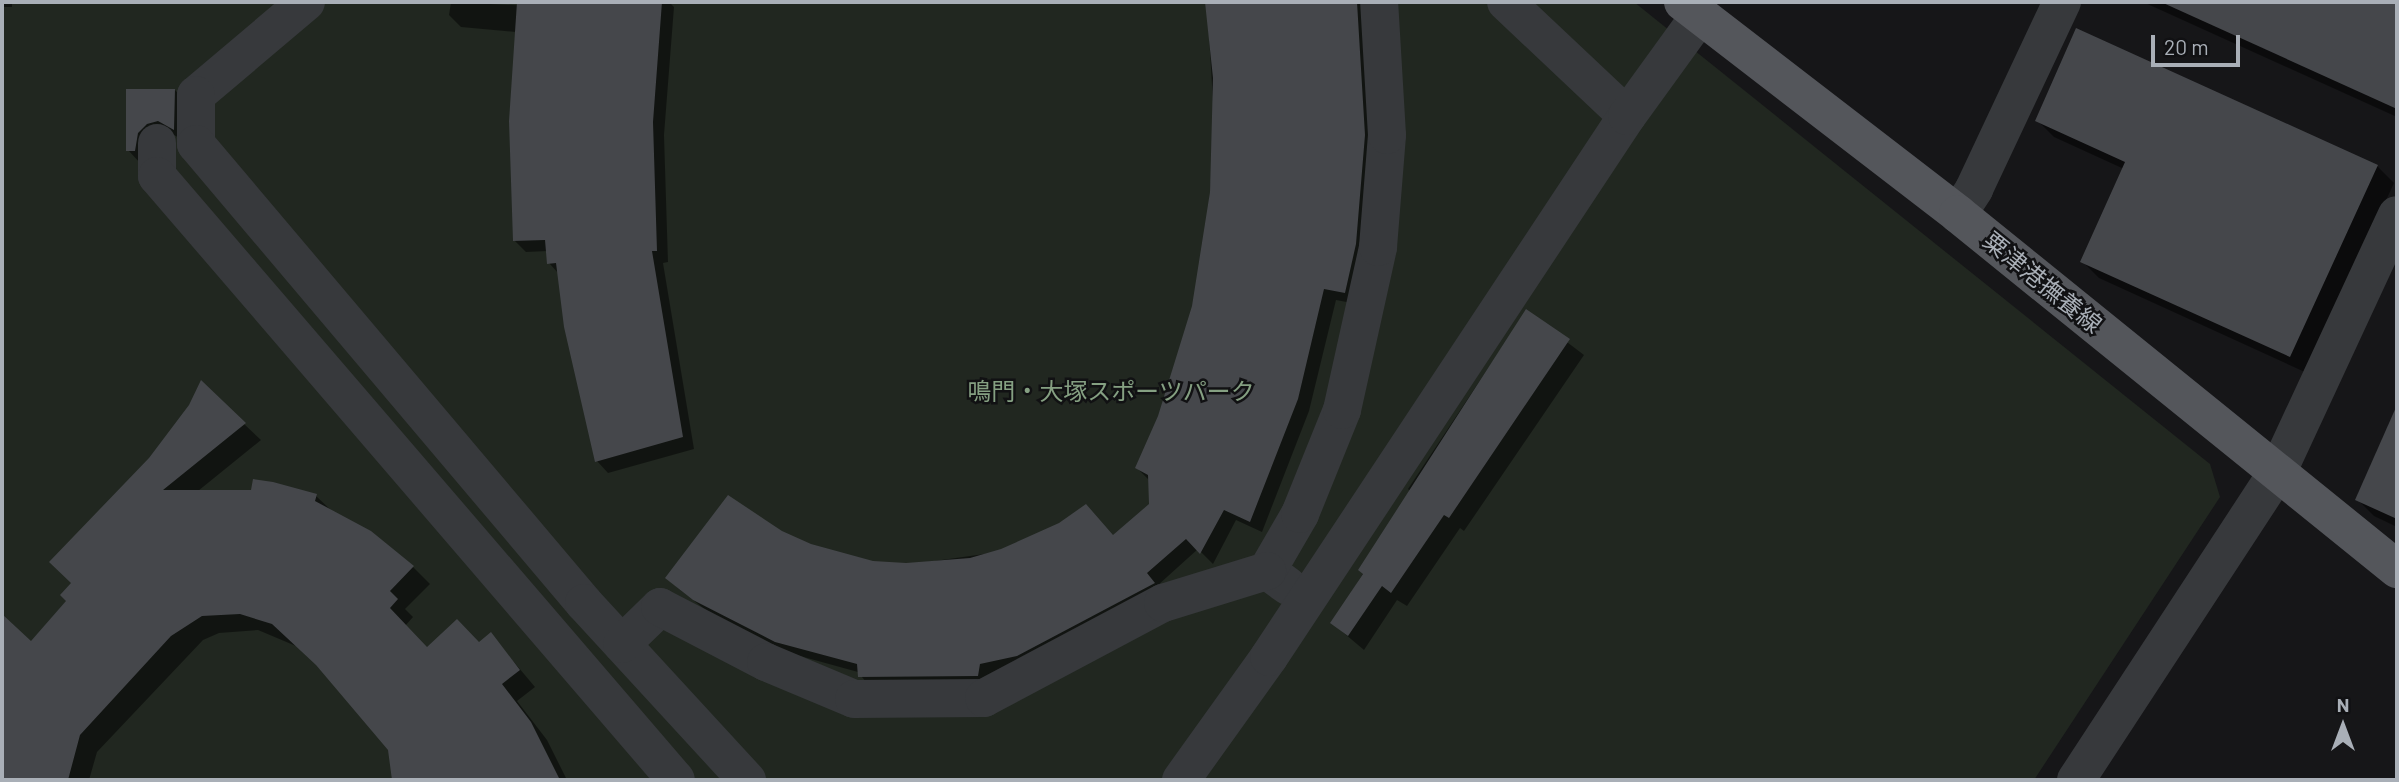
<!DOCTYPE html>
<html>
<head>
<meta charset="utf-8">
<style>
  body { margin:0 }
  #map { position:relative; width:2399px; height:782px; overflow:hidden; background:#161618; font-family:Barlow,"Noto Sans JP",sans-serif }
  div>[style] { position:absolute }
  .green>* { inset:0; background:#212720 }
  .shadow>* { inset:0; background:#0007; transform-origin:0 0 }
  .building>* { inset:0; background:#45474b }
  .minor>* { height:38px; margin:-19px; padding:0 19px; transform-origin:19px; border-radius:19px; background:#37393c }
  .major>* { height:38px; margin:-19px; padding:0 19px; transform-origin:19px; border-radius:19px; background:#54565b }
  span { translate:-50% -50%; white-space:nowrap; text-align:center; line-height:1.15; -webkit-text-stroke:5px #111113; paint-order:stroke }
  .street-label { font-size:24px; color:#a9afb7 }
  .park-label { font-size:24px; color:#85a082 }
  .frame { position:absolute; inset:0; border:4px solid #a9afb7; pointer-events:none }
  .north { position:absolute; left:2308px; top:691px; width:70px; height:70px; -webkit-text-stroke:5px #111113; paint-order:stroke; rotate:0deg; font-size:19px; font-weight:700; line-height:28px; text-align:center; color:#a9afb7 }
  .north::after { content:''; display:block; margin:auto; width:24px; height:32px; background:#a9afb7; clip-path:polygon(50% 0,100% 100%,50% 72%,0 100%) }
  .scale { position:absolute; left:2151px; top:35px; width:89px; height:32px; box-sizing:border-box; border:4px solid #a9afb7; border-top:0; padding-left:9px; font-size:21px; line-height:24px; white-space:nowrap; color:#a9afb7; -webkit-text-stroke:5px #111113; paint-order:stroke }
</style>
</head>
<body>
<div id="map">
  <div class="green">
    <i style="clip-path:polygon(2px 2px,1634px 2px,2210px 464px,2220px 497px,2034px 780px,2px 780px)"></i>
  </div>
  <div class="shadow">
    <i style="left:2px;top:2px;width:10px;height:5px"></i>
    <i style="clip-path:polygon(451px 2px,551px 7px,552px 2px,669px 2px,674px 7px,664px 135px,668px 262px,663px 263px,694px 449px,608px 473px,597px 461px,559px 274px,549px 263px,548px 251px,526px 252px,514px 240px,516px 32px,461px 27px,449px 15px)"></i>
    <i style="clip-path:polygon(1207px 2px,1365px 2px,1376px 148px,1357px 304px,1336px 300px,1309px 411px,1262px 532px,1236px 520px,1213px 564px,1198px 549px,1157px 586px,990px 687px,870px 687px,858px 672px,789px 653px,707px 611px,679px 589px,667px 578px,781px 533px,810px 546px,873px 562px,906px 565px,1113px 536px,1151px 505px,1149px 480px,1137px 468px,1159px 416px,1194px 306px,1205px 250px,1215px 135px)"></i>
    <i style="clip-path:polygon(2143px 2px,2397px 2px,2397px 117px)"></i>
    <i style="clip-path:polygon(128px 90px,175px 90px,188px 104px,187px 142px,172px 134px,141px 164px,128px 150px)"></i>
    <i style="clip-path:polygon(2037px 120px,2377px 166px,2394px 183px,2307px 373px,2099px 278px,2082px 261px,2124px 169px,2054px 137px)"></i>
    <i style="clip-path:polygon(1526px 311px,1584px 355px,1464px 531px,1460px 528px,1407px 606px,1397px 600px,1364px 650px,1332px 623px,1413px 494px,1408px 489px)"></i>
    <i style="clip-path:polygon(2397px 410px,2397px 527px,2374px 516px,2357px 499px)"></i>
    <i style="clip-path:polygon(244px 424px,261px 440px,198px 491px,316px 496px,334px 513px,413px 567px,430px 584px,405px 609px,413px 617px,405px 626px,427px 649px,479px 644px,491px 635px,535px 687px,517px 701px,547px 740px,567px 780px,393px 780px,389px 749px,303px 649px,258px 630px,219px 633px,203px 640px,97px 752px,89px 780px,2px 780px,2px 616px,32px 644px,68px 601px,73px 584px,51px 562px)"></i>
  </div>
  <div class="building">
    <i style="clip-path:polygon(517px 2px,662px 2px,653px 122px,657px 251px,652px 251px,683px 437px,595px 462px,564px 327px,556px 263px,547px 264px,545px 240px,513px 241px,509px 121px)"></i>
    <i style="clip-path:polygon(1205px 2px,1357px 2px,1365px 135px,1356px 244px,1345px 293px,1324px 289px,1298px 399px,1250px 522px,1224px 510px,1200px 554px,1186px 539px,1147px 573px,1155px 583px,1017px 656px,980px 664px,978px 676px,858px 677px,857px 664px,775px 642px,693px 600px,665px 578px,728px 495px,782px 531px,811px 544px,873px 561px,906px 563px,970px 558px,1001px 549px,1059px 523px,1086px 504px,1113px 535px,1149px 504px,1148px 475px,1135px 468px,1158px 416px,1192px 306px,1210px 192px,1213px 78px)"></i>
    <i style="clip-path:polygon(2161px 2px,2397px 2px,2397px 109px)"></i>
    <i style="clip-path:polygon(2076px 28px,2378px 165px,2290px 357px,2080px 262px,2125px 162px,2035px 121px)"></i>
    <i style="clip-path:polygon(126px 89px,175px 89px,174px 130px,158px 121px,147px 124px,138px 133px,135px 151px,126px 151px)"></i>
    <i style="clip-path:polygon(1526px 309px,1570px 339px,1449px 518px,1444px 515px,1391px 593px,1382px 586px,1348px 636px,1330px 623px,1363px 574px,1358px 570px)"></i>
    <i style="clip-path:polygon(201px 380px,246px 423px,163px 490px,251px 490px,253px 479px,273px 482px,317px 494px,315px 501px,371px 531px,414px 566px,390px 591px,398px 599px,390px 608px,427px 647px,457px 619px,479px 642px,491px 632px,520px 670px,502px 684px,531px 722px,560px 780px,392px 780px,388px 750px,316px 665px,272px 624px,240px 614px,202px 616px,171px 636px,80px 735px,68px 780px,2px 780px,2px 614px,31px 641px,66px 601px,60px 595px,71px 583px,49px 562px,149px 458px,189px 405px)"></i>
    <i style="clip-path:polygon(2397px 405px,2397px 519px,2355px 500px)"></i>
  </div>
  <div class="minor">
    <i style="left:306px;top:2px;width:144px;rotate:139.8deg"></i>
    <i style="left:196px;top:95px;width:49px;rotate:90deg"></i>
    <i style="left:196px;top:144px;width:601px;rotate:49.79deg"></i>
    <i style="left:584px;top:603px;width:241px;rotate:47.4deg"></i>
    <i style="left:1506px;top:2px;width:166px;rotate:43.3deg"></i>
    <i style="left:157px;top:143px;width:33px;rotate:90deg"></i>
    <i style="left:157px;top:176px;width:796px;rotate:49.33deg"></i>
    <i style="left:1958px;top:214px;width:30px;rotate:-57deg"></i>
    <i style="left:1974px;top:189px;width:207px;rotate:-64.8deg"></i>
    <i style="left:1288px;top:586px;width:26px;rotate:-144deg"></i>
    <i style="left:1267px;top:571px;width:66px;rotate:-59.9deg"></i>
    <i style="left:1300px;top:514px;width:112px;rotate:-68deg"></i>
    <i style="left:1342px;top:410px;width:167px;rotate:-77.5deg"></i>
    <i style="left:1378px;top:247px;width:112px;rotate:-85.4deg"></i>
    <i style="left:1387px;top:135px;width:133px;rotate:-93.4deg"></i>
    <i style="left:622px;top:644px;width:53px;rotate:-44.2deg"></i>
    <i style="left:660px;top:607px;width:119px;rotate:27.4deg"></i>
    <i style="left:766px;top:662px;width:95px;rotate:22.8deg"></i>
    <i style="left:854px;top:699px;width:130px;rotate:-0.4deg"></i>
    <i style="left:984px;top:698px;width:203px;rotate:-28deg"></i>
    <i style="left:1163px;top:603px;width:109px;rotate:-17.1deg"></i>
    <i style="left:1181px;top:780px;width:151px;rotate:-54.4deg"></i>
    <i style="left:1269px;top:657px;width:649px;rotate:-56.51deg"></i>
    <i style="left:1627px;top:116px;width:125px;rotate:-54.1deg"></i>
    <i style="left:2076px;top:780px;width:369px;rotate:-56.8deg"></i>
    <i style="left:2278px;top:471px;width:282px;rotate:-65.1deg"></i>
  </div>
  <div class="major">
    <i style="left:1683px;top:2px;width:347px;rotate:37.6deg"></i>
    <i style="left:1958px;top:214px;width:565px;rotate:38.96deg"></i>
  </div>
  <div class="street-label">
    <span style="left:2043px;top:282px;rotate:39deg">粟津港撫養線</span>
  </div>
  <div class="park-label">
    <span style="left:1111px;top:391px">鳴門・大塚スポーツパーク</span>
  </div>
  <div class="frame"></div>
  <div class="north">N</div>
  <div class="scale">20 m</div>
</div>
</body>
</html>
